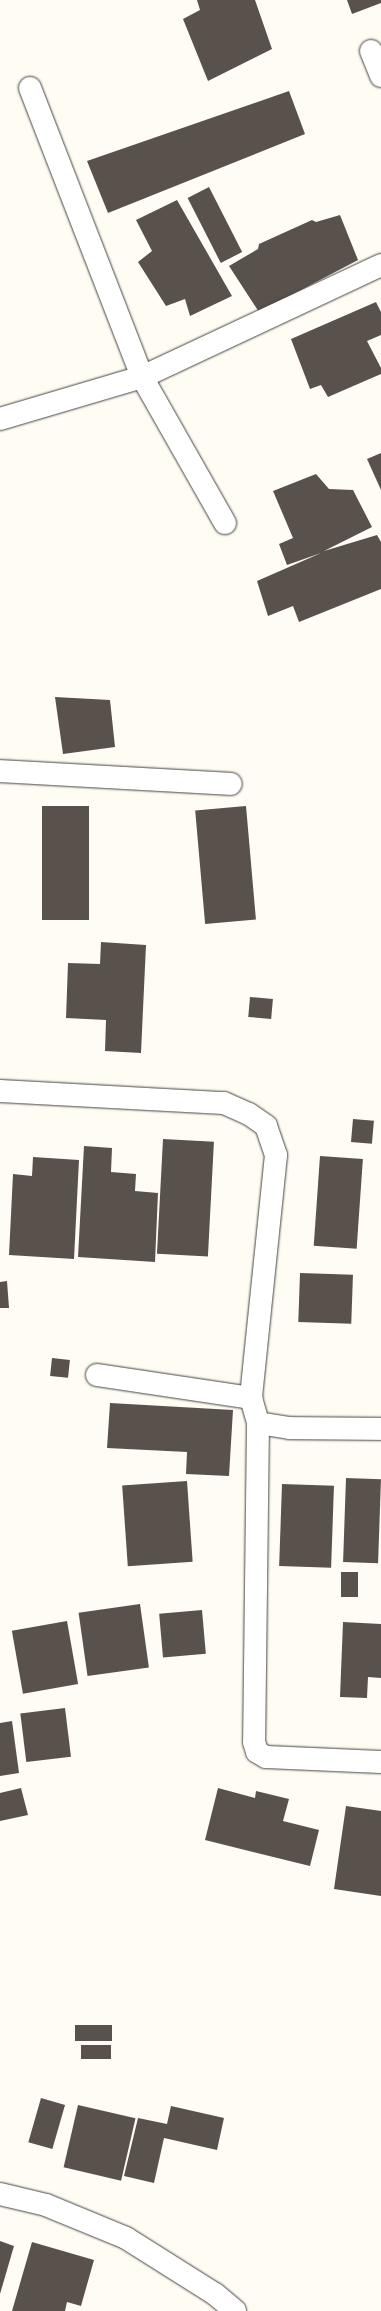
<!DOCTYPE html>
<html>
<head>
<meta charset="utf-8">
<style>
  body { margin:0 }
  #map { position:relative; width:381px; height:2311px; overflow:hidden; background:#fffdf3; font-family:Merriweather,serif }
  div>[style] { position:absolute }
  .building>* { inset:0; background:#59524c; transform-origin:0 0 }
  .roads { filter:drop-shadow(0 0 1px #434343) drop-shadow(0 0 1px #434343) }
  .minor>* { height:22px; margin:-11px; padding:0 11px; transform-origin:11px; border-radius:11px; background:#fff }
  span { translate:-50% -50%; white-space:nowrap; text-align:center; line-height:1.15; -webkit-text-stroke:4px #fff; paint-order:stroke }
</style>
</head>
<body>
<div id="map">
  <div class="building">
    <i style="clip-path:polygon(197px 0,255px 0,272px 49px,208px 81px,183px 19px,200px 10px)"></i>
    <i style="clip-path:polygon(347px 0,381px 0,381px 3px,352px 14px)"></i>
    <i style="clip-path:polygon(289px 91px,305px 134px,108px 213px,87px 161px)"></i>
    <i style="left:209px;top:187px;width:73px;height:24px;rotate:63deg"></i>
    <i style="clip-path:polygon(177px 200px,232px 296px,190px 316px,185px 299px,166px 306px,138px 262px,152px 251px,136px 220px)"></i>
    <i style="clip-path:polygon(340px 215px,358px 260px,259px 312px,229px 266px,258px 249px,259px 244px,312px 220px,316px 222px)"></i>
    <i style="clip-path:polygon(376px 302px,381px 312px,381px 335px,367px 341px,381px 368px,381px 374px,328px 397px,321px 385px,310px 389px,291px 339px)"></i>
    <i style="clip-path:polygon(381px 453px,381px 490px,367px 459px)"></i>
    <i style="clip-path:polygon(316px 474px,329px 489px,353px 490px,372px 527px,324px 551px,377px 535px,381px 542px,381px 589px,299px 622px,293px 606px,268px 616px,257px 581px,321px 553px,287px 565px,279px 544px,293px 538px,273px 491px)"></i>
    <i style="clip-path:polygon(55px 697px,110px 700px,115px 747px,63px 754px)"></i>
    <i style="left:42px;top:806px;width:47px;height:114px"></i>
    <i style="left:246px;top:806px;width:114px;height:51px;rotate:85deg"></i>
    <i style="clip-path:polygon(101px 942px,146px 945px,141px 1053px,105px 1051px,106px 1020px,66px 1018px,68px 963px,100px 964px)"></i>
    <i style="left:250px;top:997px;width:23px;height:20px;rotate:5deg"></i>
    <i style="left:353px;top:1119px;width:21px;height:23px;rotate:5deg"></i>
    <i style="left:163px;top:1139px;width:51px;height:115px;rotate:3deg"></i>
    <i style="clip-path:polygon(84px 1146px,112px 1148px,111px 1172px,136px 1174px,135px 1191px,158px 1193px,155px 1262px,78px 1257px)"></i>
    <i style="left:320px;top:1156px;width:43px;height:90px;rotate:4deg"></i>
    <i style="clip-path:polygon(33px 1157px,79px 1160px,74px 1259px,9px 1255px,13px 1174px,32px 1176px)"></i>
    <i style="left:300px;top:1273px;width:53px;height:49px;rotate:2deg"></i>
    <i style="clip-path:polygon(7px 1281px,9px 1308px,0 1308px,0 1282px)"></i>
    <i style="left:52px;top:1358px;width:18px;height:18px;rotate:6deg"></i>
    <i style="clip-path:polygon(110px 1403px,233px 1410px,229px 1476px,186px 1474px,187px 1452px,107px 1448px)"></i>
    <i style="left:346px;top:1478px;width:35px;height:84px;rotate:2deg"></i>
    <i style="left:187px;top:1481px;width:81px;height:65px;rotate:86deg"></i>
    <i style="left:282px;top:1484px;width:52px;height:82px;rotate:2deg"></i>
    <i style="left:341px;top:1572px;width:17px;height:25px"></i>
    <i style="left:140px;top:1604px;width:64px;height:62px;rotate:82deg"></i>
    <i style="left:202px;top:1610px;width:44px;height:43px;rotate:85deg"></i>
    <i style="left:67px;top:1621px;width:64px;height:56px;rotate:80deg"></i>
    <i style="clip-path:polygon(343px 1622px,381px 1624px,381px 1678px,368px 1677px,367px 1698px,340px 1697px)"></i>
    <i style="left:65px;top:1708px;width:49px;height:45px;rotate:83deg"></i>
    <i style="clip-path:polygon(12px 1721px,19px 1773px,0 1776px,0 1723px)"></i>
    <i style="clip-path:polygon(21px 1788px,28px 1815px,0 1821px,0 1793px)"></i>
    <i style="clip-path:polygon(218px 1788px,255px 1798px,256px 1791px,289px 1799px,283px 1821px,319px 1830px,310px 1866px,205px 1840px)"></i>
    <i style="clip-path:polygon(346px 1806px,381px 1811px,381px 1896px,334px 1889px)"></i>
    <i style="left:112px;top:2025px;width:16px;height:37px;rotate:90deg"></i>
    <i style="left:81px;top:2045px;width:30px;height:14px"></i>
    <i style="left:41px;top:2098px;width:25px;height:46px;rotate:16deg"></i>
    <i style="left:78px;top:2105px;width:59px;height:64px;rotate:13deg"></i>
    <i style="clip-path:polygon(171px 2106px,224px 2118px,217px 2150px,164px 2138px,154px 2183px,124px 2176px,138px 2118px,167px 2124px)"></i>
    <i style="clip-path:polygon(0 2241px,14px 2246px,0 2294px)"></i>
    <i style="clip-path:polygon(32px 2242px,94px 2260px,81px 2306px,67px 2302px,65px 2311px,12px 2311px)"></i>
  </div>
  <div class="roads">
    <div class="minor">
      <i style="left:371px;top:51px;width:27px;rotate:68deg"></i>
      <i style="left:30px;top:88px;width:310px;rotate:68.8deg"></i>
      <i style="left:142px;top:377px;width:168px;rotate:60.4deg"></i>
      <i style="left:0;top:419px;width:148px;rotate:-16.5deg"></i>
      <i style="left:142px;top:377px;width:264px;rotate:-25.1deg"></i>
      <i style="left:0;top:771px;width:231px;rotate:3.2deg"></i>
      <i style="left:0;top:1091px;width:224px;rotate:3.1deg"></i>
      <i style="left:224px;top:1103px;width:27px;rotate:24deg"></i>
      <i style="left:249px;top:1114px;width:21px;rotate:35deg"></i>
      <i style="left:266px;top:1126px;width:31px;rotate:71deg"></i>
      <i style="left:276px;top:1155px;width:244px;rotate:95.9deg"></i>
      <i style="left:251px;top:1398px;width:26px;rotate:74deg"></i>
      <i style="left:258px;top:1423px;width:32px;rotate:9deg"></i>
      <i style="left:290px;top:1428px;width:91px;rotate:0.6deg"></i>
      <i style="left:97px;top:1375px;width:156px;rotate:8.5deg"></i>
      <i style="left:258px;top:1423px;width:319px;rotate:90.7deg"></i>
      <i style="left:254px;top:1742px;width:10px;rotate:73deg"></i>
      <i style="left:257px;top:1752px;width:10px;rotate:29deg"></i>
      <i style="left:266px;top:1757px;width:115px;rotate:2.5deg"></i>
      <i style="left:0;top:2194px;width:47px;rotate:13.4deg"></i>
      <i style="left:46px;top:2205px;width:87px;rotate:22.4deg"></i>
      <i style="left:126px;top:2238px;width:105px;rotate:32.2deg"></i>
      <i style="left:215px;top:2294px;width:26px;rotate:40deg"></i>
    </div>
  </div>
</div>
</body>
</html>
